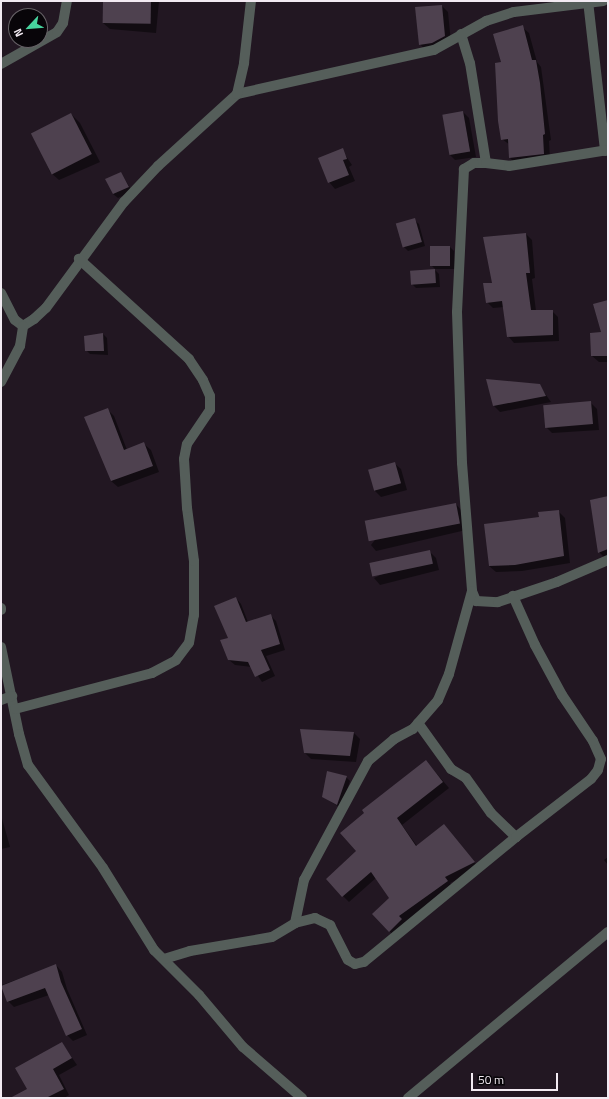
<!DOCTYPE html>
<html>
<head>
<meta charset="utf-8">
<style>
  body { margin:0 }
  #map { position:relative; width:609px; height:1099px; overflow:hidden; background:#221722; font-family:"Titillium Web",sans-serif }
  div>[style] { position:absolute }
  .shadow>* { inset:0; background:#0007 }
  .building>* { inset:0; background:#4e414f; transform-origin:0 0 }
  .minor>* { height:10px; margin:-5px; padding:0 5px; transform-origin:5px; border-radius:5px; background:#555e5a }
  span { translate:-50% -50%; white-space:nowrap; text-align:center; line-height:1.15; -webkit-text-stroke:3px #080509; paint-order:stroke }
  .frame { position:absolute; inset:0; border:2px solid #f2eaf2; pointer-events:none }
  .north { position:absolute; left:8px; top:8px; width:40px; height:40px; box-sizing:border-box; background:#080509; border:1px solid #666166; border-radius:50%; rotate:244deg; font-size:11px; font-weight:700; line-height:16px; text-align:center; color:#f2eaf2 }
  .north::after { content:''; display:block; margin:auto; width:14px; height:18px; background:#47d49e; clip-path:polygon(50% 0,100% 100%,50% 72%,0 100%) }
  .scale { position:absolute; left:471px; top:1073px; width:87px; height:18px; box-sizing:border-box; border:2px solid #f2eaf2; border-top:0; padding-left:5px; font-size:12px; line-height:14px; white-space:nowrap; color:#f2eaf2; -webkit-text-stroke:3px #080509; paint-order:stroke }
</style>
</head>
<body>
<div id="map">
  <div class="shadow">
    <i style="clip-path:polygon(104px 1px,159px 1px,156px 33px,110px 29px,103px 23px)"></i>
    <i style="clip-path:polygon(442px 6px,448px 12px,451px 43px,426px 51px,420px 44px)"></i>
    <i style="clip-path:polygon(522px 27px,529px 33px,537px 62px,541px 67px,551px 140px,549px 141px,550px 160px,516px 164px,510px 158px,510px 145px,502px 139px,502px 63px)"></i>
    <i style="clip-path:polygon(463px 112px,469px 118px,476px 157px,455px 160px,449px 154px)"></i>
    <i style="clip-path:polygon(71px 114px,80px 123px,100px 162px,59px 180px,50px 172px,33px 133px)"></i>
    <i style="clip-path:polygon(342px 150px,352px 165px,349px 167px,355px 181px,335px 189px,329px 182px)"></i>
    <i style="clip-path:polygon(121px 173px,132px 191px,118px 198px,113px 194px)"></i>
    <i style="clip-path:polygon(414px 220px,419px 224px,425px 246px,408px 251px,404px 247px)"></i>
    <i style="clip-path:polygon(526px 234px,532px 240px,535px 278px,532px 279px,536px 311px,552px 311px,558px 317px,559px 341px,514px 343px,508px 336px,504px 307px,493px 308px,487px 302px,493px 284px)"></i>
    <i style="clip-path:polygon(431px 247px,450px 247px,454px 251px,455px 269px,435px 269px,431px 265px)"></i>
    <i style="clip-path:polygon(435px 270px,439px 274px,440px 287px,416px 288px,412px 284px)"></i>
    <i style="clip-path:polygon(608px 301px,608px 362px,599px 362px,592px 356px,591px 333px,602px 333px)"></i>
    <i style="clip-path:polygon(103px 334px,107px 338px,108px 355px,90px 354px,86px 350px)"></i>
    <i style="clip-path:polygon(539px 385px,551px 402px,500px 412px,494px 406px)"></i>
    <i style="clip-path:polygon(590px 402px,597px 409px,599px 430px,552px 433px,546px 427px)"></i>
    <i style="clip-path:polygon(107px 409px,114px 416px,127px 450px,144px 444px,151px 450px,159px 472px,118px 487px,111px 481px)"></i>
    <i style="clip-path:polygon(394px 463px,401px 469px,407px 490px,381px 497px,375px 491px,369px 471px)"></i>
    <i style="clip-path:polygon(608px 496px,608px 557px,605px 558px,599px 552px,591px 500px)"></i>
    <i style="clip-path:polygon(456px 504px,461px 510px,466px 530px,376px 551px,371px 545px,391px 519px)"></i>
    <i style="clip-path:polygon(558px 511px,565px 518px,570px 563px,522px 571px,496px 572px,489px 566px,540px 518px)"></i>
    <i style="clip-path:polygon(430px 552px,436px 558px,439px 570px,380px 585px,374px 578px)"></i>
    <i style="clip-path:polygon(236px 598px,241px 604px,248px 622px,270px 615px,276px 621px,285px 650px,266px 656px,275px 676px,262px 682px,252px 667px,235px 665px,229px 660px,229px 639px)"></i>
    <i style="clip-path:polygon(354px 733px,360px 739px,356px 762px,311px 759px,305px 753px)"></i>
    <i style="clip-path:polygon(426px 761px,449px 788px,402px 825px,417px 846px,444px 825px,480px 869px,450px 883px,454px 888px,395px 937px,373px 914px,390px 898px,376px 878px,349px 902px,343px 896px,357px 851px)"></i>
    <i style="clip-path:polygon(346px 777px,350px 781px,341px 808px,323px 797px)"></i>
    <i style="clip-path:polygon(1px 815px,10px 847px,1px 849px)"></i>
    <i style="clip-path:polygon(608px 857px,608px 865px,604px 860px)"></i>
    <i style="clip-path:polygon(56px 965px,62px 972px,67px 989px,87px 1035px,73px 1041px,67px 1035px,49px 995px,14px 1007px,8px 1001px,2px 985px)"></i>
    <i style="clip-path:polygon(62px 1043px,77px 1065px,59px 1075px,69px 1095px,64px 1098px,12px 1098px,28px 1090px)"></i>
  </div>
  <div class="building">
    <i style="left:103px;top:1px;width:48px;height:22px;rotate:1deg"></i>
    <i style="clip-path:polygon(442px 5px,445px 36px,432px 43px,419px 45px,415px 7px)"></i>
    <i style="clip-path:polygon(523px 25px,532px 60px,536px 60px,540px 83px,545px 134px,543px 135px,544px 154px,509px 158px,508px 139px,501px 140px,498px 121px,495px 63px,501px 62px,493px 34px)"></i>
    <i style="left:463px;top:111px;width:41px;height:21px;rotate:80deg"></i>
    <i style="left:71px;top:113px;width:46px;height:45px;rotate:63deg"></i>
    <i style="clip-path:polygon(343px 148px,347px 159px,343px 160px,349px 175px,328px 183px,318px 158px)"></i>
    <i style="clip-path:polygon(121px 172px,129px 187px,113px 194px,105px 179px)"></i>
    <i style="left:415px;top:218px;width:25px;height:20px;rotate:74deg"></i>
    <i style="clip-path:polygon(526px 233px,530px 273px,526px 273px,531px 310px,553px 310px,553px 335px,507px 337px,502px 301px,486px 303px,483px 283px,492px 283px,483px 237px)"></i>
    <i style="left:430px;top:246px;width:20px;height:20px"></i>
    <i style="left:435px;top:269px;width:14px;height:25px;rotate:86deg"></i>
    <i style="clip-path:polygon(608px 300px,608px 356px,591px 356px,590px 333px,601px 332px,593px 304px)"></i>
    <i style="clip-path:polygon(103px 333px,104px 351px,85px 351px,84px 336px)"></i>
    <i style="clip-path:polygon(486px 379px,540px 384px,546px 396px,493px 406px)"></i>
    <i style="left:591px;top:401px;width:23px;height:48px;rotate:85deg"></i>
    <i style="clip-path:polygon(108px 408px,124px 450px,144px 442px,153px 466px,111px 481px,84px 417px)"></i>
    <i style="left:395px;top:462px;width:22px;height:28px;rotate:74deg"></i>
    <i style="clip-path:polygon(608px 496px,608px 549px,598px 553px,590px 500px)"></i>
    <i style="left:456px;top:503px;width:21px;height:93px;rotate:79deg"></i>
    <i style="clip-path:polygon(559px 510px,564px 556px,515px 565px,489px 566px,484px 524px,539px 517px,538px 512px)"></i>
    <i style="left:430px;top:550px;width:14px;height:62px;rotate:78deg"></i>
    <i style="clip-path:polygon(236px 597px,246px 622px,271px 614px,280px 644px,261px 650px,270px 670px,255px 677px,248px 662px,228px 660px,220px 640px,228px 638px,214px 606px)"></i>
    <i style="clip-path:polygon(300px 729px,354px 732px,350px 756px,304px 753px)"></i>
    <i style="clip-path:polygon(426px 760px,443px 782px,397px 818px,416px 846px,444px 824px,475px 862px,445px 877px,448px 881px,399px 916px,402px 919px,389px 932px,372px 914px,389px 898px,371px 872px,342px 897px,326px 879px,356px 851px,340px 833px,364px 813px,362px 810px)"></i>
    <i style="clip-path:polygon(327px 771px,347px 776px,337px 805px,322px 797px)"></i>
    <i style="clip-path:polygon(56px 964px,61px 982px,82px 1029px,66px 1036px,45px 988px,7px 1002px,1px 986px)"></i>
    <i style="clip-path:polygon(62px 1042px,72px 1058px,53px 1069px,64px 1089px,46px 1098px,10px 1098px,27px 1089px,15px 1068px)"></i>
  </div>
  <div class="minor">
    <i style="left:588px;top:1px;width:151px;rotate:83.5deg"></i>
    <i style="left:461px;top:34px;width:30px;rotate:73deg"></i>
    <i style="left:470px;top:63px;width:101px;rotate:80.9deg"></i>
    <i style="left:486px;top:163px;width:12px;rotate:180deg"></i>
    <i style="left:474px;top:163px;width:12px;rotate:149deg"></i>
    <i style="left:464px;top:169px;width:143px;rotate:92.8deg"></i>
    <i style="left:457px;top:312px;width:151px;rotate:88.1deg"></i>
    <i style="left:462px;top:463px;width:128px;rotate:85.5deg"></i>
    <i style="left:472px;top:591px;width:11px;rotate:68deg"></i>
    <i style="left:476px;top:601px;width:22px;rotate:3deg"></i>
    <i style="left:498px;top:602px;width:62px;rotate:-18.7deg"></i>
    <i style="left:557px;top:582px;width:56px;rotate:-23.3deg"></i>
    <i style="left:1px;top:64px;width:64px;rotate:-29.7deg"></i>
    <i style="left:57px;top:32px;width:11px;rotate:-56deg"></i>
    <i style="left:63px;top:23px;width:22px;rotate:-80deg"></i>
    <i style="left:237px;top:94px;width:202px;rotate:-12.6deg"></i>
    <i style="left:434px;top:50px;width:60px;rotate:-29.1deg"></i>
    <i style="left:486px;top:21px;width:29px;rotate:-18deg"></i>
    <i style="left:514px;top:12px;width:90px;rotate:-7deg"></i>
    <i style="left:486px;top:163px;width:23px;rotate:7deg"></i>
    <i style="left:509px;top:166px;width:100px;rotate:-9.2deg"></i>
    <i style="left:1px;top:293px;width:30px;rotate:63deg"></i>
    <i style="left:15px;top:320px;width:10px;rotate:37deg"></i>
    <i style="left:23px;top:326px;width:13px;rotate:-32deg"></i>
    <i style="left:34px;top:319px;width:16px;rotate:-43deg"></i>
    <i style="left:46px;top:308px;width:132px;rotate:-53.7deg"></i>
    <i style="left:124px;top:202px;width:50px;rotate:-46.6deg"></i>
    <i style="left:158px;top:166px;width:107px;rotate:-42.3deg"></i>
    <i style="left:237px;top:94px;width:32px;rotate:-77deg"></i>
    <i style="left:244px;top:63px;width:62px;rotate:-83.6deg"></i>
    <i style="left:1px;top:382px;width:41px;rotate:-62.2deg"></i>
    <i style="left:20px;top:346px;width:20px;rotate:-81deg"></i>
    <i style="left:1px;top:608px;width:2px;rotate:90deg"></i>
    <i style="left:1px;top:647px;width:89px;rotate:78.3deg"></i>
    <i style="left:19px;top:734px;width:32px;rotate:74deg"></i>
    <i style="left:28px;top:765px;width:127px;rotate:53.9deg"></i>
    <i style="left:103px;top:868px;width:97px;rotate:58.1deg"></i>
    <i style="left:154px;top:950px;width:64px;rotate:45deg"></i>
    <i style="left:199px;top:995px;width:68px;rotate:49.8deg"></i>
    <i style="left:243px;top:1047px;width:78px;rotate:40.8deg"></i>
    <i style="left:1px;top:700px;width:12px;rotate:-20deg"></i>
    <i style="left:15px;top:709px;width:142px;rotate:-14.7deg"></i>
    <i style="left:152px;top:673px;width:27px;rotate:-28deg"></i>
    <i style="left:176px;top:660px;width:21px;rotate:-53deg"></i>
    <i style="left:189px;top:643px;width:28px;rotate:-80deg"></i>
    <i style="left:194px;top:615px;width:54px;rotate:-90deg"></i>
    <i style="left:194px;top:561px;width:53px;rotate:-97.5deg"></i>
    <i style="left:187px;top:508px;width:49px;rotate:-93.5deg"></i>
    <i style="left:184px;top:459px;width:15px;rotate:-79deg"></i>
    <i style="left:187px;top:444px;width:41px;rotate:-55.9deg"></i>
    <i style="left:210px;top:410px;width:14px;rotate:-90deg"></i>
    <i style="left:210px;top:396px;width:17px;rotate:-114deg"></i>
    <i style="left:203px;top:380px;width:25px;rotate:-124deg"></i>
    <i style="left:189px;top:359px;width:149px;rotate:-137.7deg"></i>
    <i style="left:418px;top:723px;width:57px;rotate:54.3deg"></i>
    <i style="left:451px;top:769px;width:17px;rotate:31deg"></i>
    <i style="left:466px;top:778px;width:43px;rotate:54.5deg"></i>
    <i style="left:491px;top:813px;width:35px;rotate:44deg"></i>
    <i style="left:295px;top:923px;width:44px;rotate:-78.2deg"></i>
    <i style="left:304px;top:880px;width:135px;rotate:-61.7deg"></i>
    <i style="left:368px;top:761px;width:34px;rotate:-40deg"></i>
    <i style="left:394px;top:739px;width:21px;rotate:-28deg"></i>
    <i style="left:413px;top:729px;width:38px;rotate:-49deg"></i>
    <i style="left:438px;top:700px;width:28px;rotate:-67deg"></i>
    <i style="left:449px;top:674px;width:86px;rotate:-74.5deg"></i>
    <i style="left:164px;top:959px;width:27px;rotate:-17deg"></i>
    <i style="left:190px;top:951px;width:83px;rotate:-9.7deg"></i>
    <i style="left:272px;top:937px;width:27px;rotate:-31deg"></i>
    <i style="left:295px;top:923px;width:21px;rotate:-14deg"></i>
    <i style="left:315px;top:918px;width:17px;rotate:25deg"></i>
    <i style="left:330px;top:925px;width:39px;rotate:63deg"></i>
    <i style="left:348px;top:960px;width:8px;rotate:30deg"></i>
    <i style="left:355px;top:964px;width:9px;rotate:-13deg"></i>
    <i style="left:364px;top:962px;width:197px;rotate:-39.4deg"></i>
    <i style="left:516px;top:837px;width:95px;rotate:-37.7deg"></i>
    <i style="left:591px;top:779px;width:11px;rotate:-52deg"></i>
    <i style="left:598px;top:770px;width:11px;rotate:-75deg"></i>
    <i style="left:601px;top:759px;width:20px;rotate:-114deg"></i>
    <i style="left:593px;top:741px;width:55px;rotate:-124deg"></i>
    <i style="left:562px;top:695px;width:57px;rotate:-118.4deg"></i>
    <i style="left:535px;top:645px;width:54px;rotate:-114.2deg"></i>
    <i style="left:408px;top:1098px;width:260px;rotate:-39.7deg"></i>
  </div>
  <div class="frame"></div>
  <div class="north">N</div>
  <div class="scale">50 m</div>
</div>
</body>
</html>
